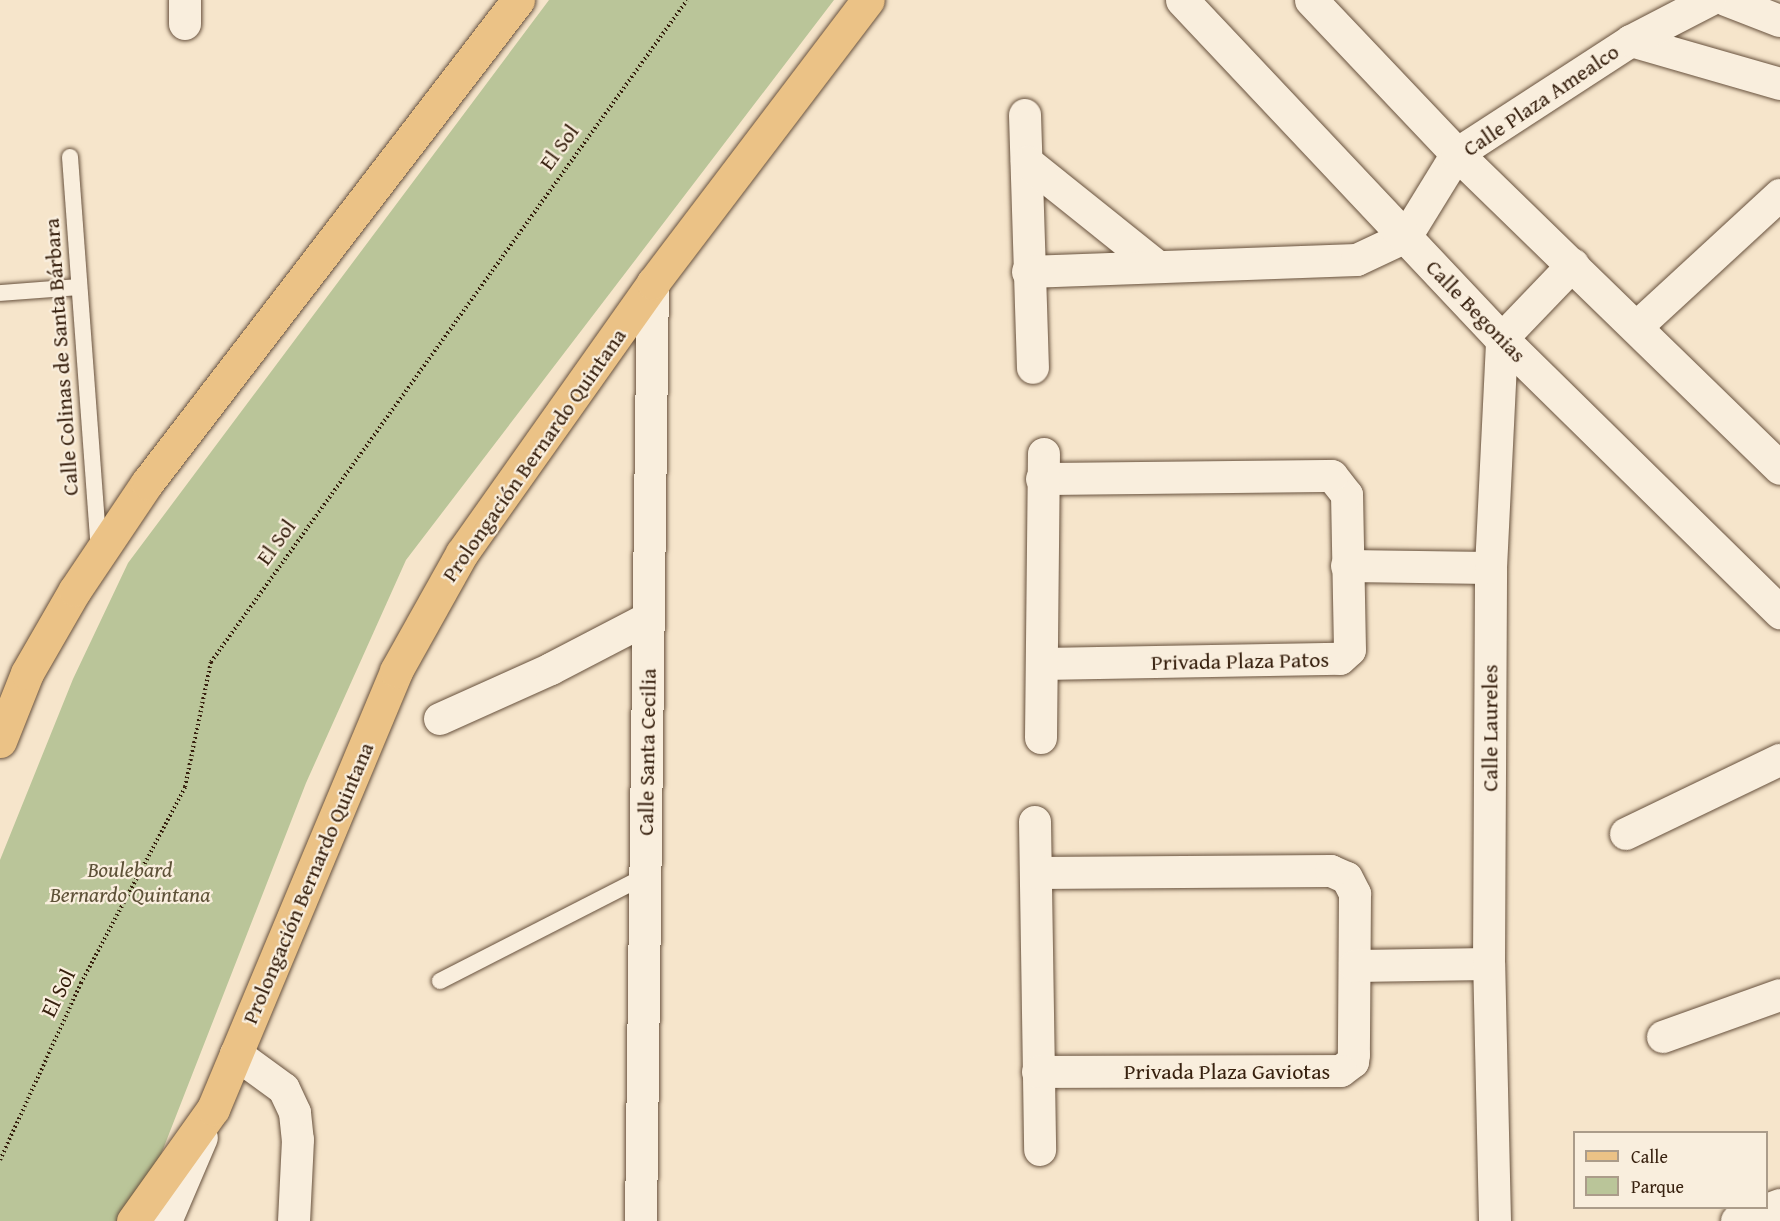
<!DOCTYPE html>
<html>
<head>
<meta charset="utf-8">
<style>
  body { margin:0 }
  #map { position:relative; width:1780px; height:1221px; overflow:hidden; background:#f6e5cb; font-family:"Gentium Book Plus",serif }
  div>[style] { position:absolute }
  .green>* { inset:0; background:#bac599 }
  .path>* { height:4px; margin-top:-2px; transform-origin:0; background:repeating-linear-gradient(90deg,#37200e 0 1.5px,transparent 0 4.5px) }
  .roads { filter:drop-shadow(0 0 2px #67513d) drop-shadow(0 0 2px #67513d) }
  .lane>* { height:16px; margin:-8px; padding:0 8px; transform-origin:8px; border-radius:8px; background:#f9eedd }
  .street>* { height:32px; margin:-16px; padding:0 16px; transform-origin:16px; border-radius:16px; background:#f9eedd }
  .secondary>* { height:33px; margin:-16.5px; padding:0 16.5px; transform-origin:16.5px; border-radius:16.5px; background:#f9eedd }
  .primary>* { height:33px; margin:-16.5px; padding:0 16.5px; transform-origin:16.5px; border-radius:16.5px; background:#ebc286 }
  span { translate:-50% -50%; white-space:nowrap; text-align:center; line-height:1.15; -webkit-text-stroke:4.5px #f9eedd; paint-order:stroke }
  .street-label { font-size:22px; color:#37200e }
  .park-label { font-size:22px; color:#5e5238; font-style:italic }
  .legend { position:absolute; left:1573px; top:1131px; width:195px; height:78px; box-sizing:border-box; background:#f9eedd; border:2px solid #ab9c8a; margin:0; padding:8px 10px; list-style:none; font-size:18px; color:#37200e }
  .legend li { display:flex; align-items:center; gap:12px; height:30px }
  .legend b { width:30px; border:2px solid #ab9c8a }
</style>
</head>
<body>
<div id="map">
  <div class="green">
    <i style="clip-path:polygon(549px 0,834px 0,406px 560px,306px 783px,135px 1221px,0 1221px,0 860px,73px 679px,128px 563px)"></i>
  </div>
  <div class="path">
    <i style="left:0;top:1160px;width:195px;rotate:-65.4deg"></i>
    <i style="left:81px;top:983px;width:222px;rotate:-62deg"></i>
    <i style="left:185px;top:787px;width:128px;rotate:-78.3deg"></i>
    <i style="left:211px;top:662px;width:815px;rotate:-54.28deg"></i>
  </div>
  <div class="roads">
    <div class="lane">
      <i style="left:70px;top:157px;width:392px;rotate:85.8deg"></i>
      <i style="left:0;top:293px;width:78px;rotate:-4.4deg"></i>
      <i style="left:440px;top:981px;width:230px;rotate:-27.1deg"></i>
    </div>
    <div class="street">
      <i style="left:185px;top:0;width:24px;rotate:90deg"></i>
      <i style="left:1726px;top:0;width:58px;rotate:21.3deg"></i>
      <i style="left:1631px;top:41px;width:155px;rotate:16.1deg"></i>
      <i style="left:1025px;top:115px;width:253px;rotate:88.2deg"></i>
      <i style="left:1027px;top:162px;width:166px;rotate:38.7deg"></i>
      <i style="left:1028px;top:272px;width:329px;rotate:-2.1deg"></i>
      <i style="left:1357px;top:260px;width:54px;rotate:-25.1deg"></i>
      <i style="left:1406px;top:237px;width:97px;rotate:-58.4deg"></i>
      <i style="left:1457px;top:154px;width:207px;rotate:-33deg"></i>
      <i style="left:1631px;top:41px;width:89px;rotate:-27.4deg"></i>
      <i style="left:1637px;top:327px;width:195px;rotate:-42.7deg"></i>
      <i style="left:1347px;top:566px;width:144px;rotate:0.8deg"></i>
      <i style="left:1042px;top:664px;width:298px;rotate:-1deg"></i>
      <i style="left:1340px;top:659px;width:13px;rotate:-42deg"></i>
      <i style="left:1350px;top:650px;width:155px;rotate:-91.1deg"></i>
      <i style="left:1347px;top:495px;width:24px;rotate:-128deg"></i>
      <i style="left:1332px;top:476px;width:290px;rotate:179.4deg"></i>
      <i style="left:440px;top:719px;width:122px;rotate:-24.2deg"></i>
      <i style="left:551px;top:669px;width:110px;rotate:-27.5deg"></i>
      <i style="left:1041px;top:738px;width:284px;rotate:-89.4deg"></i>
      <i style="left:1035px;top:822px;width:328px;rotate:89.1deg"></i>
      <i style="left:1626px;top:834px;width:171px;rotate:-25.7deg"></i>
      <i style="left:1037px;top:873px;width:294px;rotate:-0.4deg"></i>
      <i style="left:1331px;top:871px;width:17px;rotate:24deg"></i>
      <i style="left:1347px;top:878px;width:18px;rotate:63deg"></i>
      <i style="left:1355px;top:894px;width:161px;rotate:90.4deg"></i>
      <i style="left:1354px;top:1055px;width:7px;rotate:98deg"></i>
      <i style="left:1353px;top:1062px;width:15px;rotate:143deg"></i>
      <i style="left:1341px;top:1071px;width:303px;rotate:179.8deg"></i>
      <i style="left:1355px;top:966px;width:134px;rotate:-0.9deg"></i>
      <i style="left:1663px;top:1037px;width:124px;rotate:-19.7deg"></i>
      <i style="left:236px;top:1054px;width:59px;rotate:36.1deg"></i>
      <i style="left:284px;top:1089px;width:26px;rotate:65deg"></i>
      <i style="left:295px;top:1113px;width:27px;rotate:84deg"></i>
      <i style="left:298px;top:1140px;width:81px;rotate:92.8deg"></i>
      <i style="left:641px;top:1221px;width:938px;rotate:-89.27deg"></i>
      <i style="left:1495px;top:1221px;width:257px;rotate:-91.3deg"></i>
      <i style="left:1489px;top:964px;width:396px;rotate:-89.7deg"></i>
      <i style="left:1491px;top:568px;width:229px;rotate:-87.2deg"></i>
      <i style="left:1502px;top:339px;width:103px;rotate:-46.2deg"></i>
      <i style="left:1737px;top:1221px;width:46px;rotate:-20.4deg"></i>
    </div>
    <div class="secondary">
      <i style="left:1182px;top:0;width:466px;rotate:46.7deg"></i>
      <i style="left:1502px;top:339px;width:390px;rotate:44.5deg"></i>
      <i style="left:1311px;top:0;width:212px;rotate:46.5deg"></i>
      <i style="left:1457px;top:154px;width:450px;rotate:44.2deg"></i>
      <i style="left:165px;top:1221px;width:91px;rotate:-66.8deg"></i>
    </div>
    <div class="primary">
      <i style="left:0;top:741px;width:73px;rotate:-68.3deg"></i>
      <i style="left:27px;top:673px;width:96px;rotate:-60deg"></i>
      <i style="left:75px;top:590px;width:129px;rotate:-56.1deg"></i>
      <i style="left:147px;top:483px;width:609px;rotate:-52.47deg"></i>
      <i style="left:133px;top:1221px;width:138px;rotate:-54.5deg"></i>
      <i style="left:213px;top:1109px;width:475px;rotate:-67.3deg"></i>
      <i style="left:396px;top:671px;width:135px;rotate:-60.8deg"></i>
      <i style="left:462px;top:553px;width:331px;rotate:-54.7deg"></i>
      <i style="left:653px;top:283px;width:355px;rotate:-52.8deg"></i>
    </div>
  </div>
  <div class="street-label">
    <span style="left:1541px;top:100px;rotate:-34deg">Calle Plaza Amealco</span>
    <span style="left:559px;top:147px;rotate:-54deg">El Sol</span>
    <span style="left:1476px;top:311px;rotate:46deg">Calle Begonias</span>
    <span style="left:61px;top:357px;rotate:-94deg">Calle Colinas de Santa Bárbara</span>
    <span style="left:534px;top:455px;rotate:-55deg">Prolongación Bernardo Quintana</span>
    <span style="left:276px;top:542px;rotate:-54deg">El Sol</span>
    <span style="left:1240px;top:661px;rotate:-1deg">Privada Plaza Patos</span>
    <span style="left:1490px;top:728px;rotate:-90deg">Calle Laureles</span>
    <span style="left:647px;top:752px;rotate:-89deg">Calle Santa Cecilia</span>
    <span style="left:308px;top:883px;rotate:-67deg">Prolongación Bernardo Quintana</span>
    <span style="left:58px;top:993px;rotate:-64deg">El Sol</span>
    <span style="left:1227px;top:1072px">Privada Plaza Gaviotas</span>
  </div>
  <div class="park-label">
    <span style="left:130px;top:882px">Boulebard<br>Bernardo Quintana</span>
  </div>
  <ul class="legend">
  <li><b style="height:8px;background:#ebc286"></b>Calle</li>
  <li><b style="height:16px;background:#bac599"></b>Parque</li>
  </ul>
</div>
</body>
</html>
